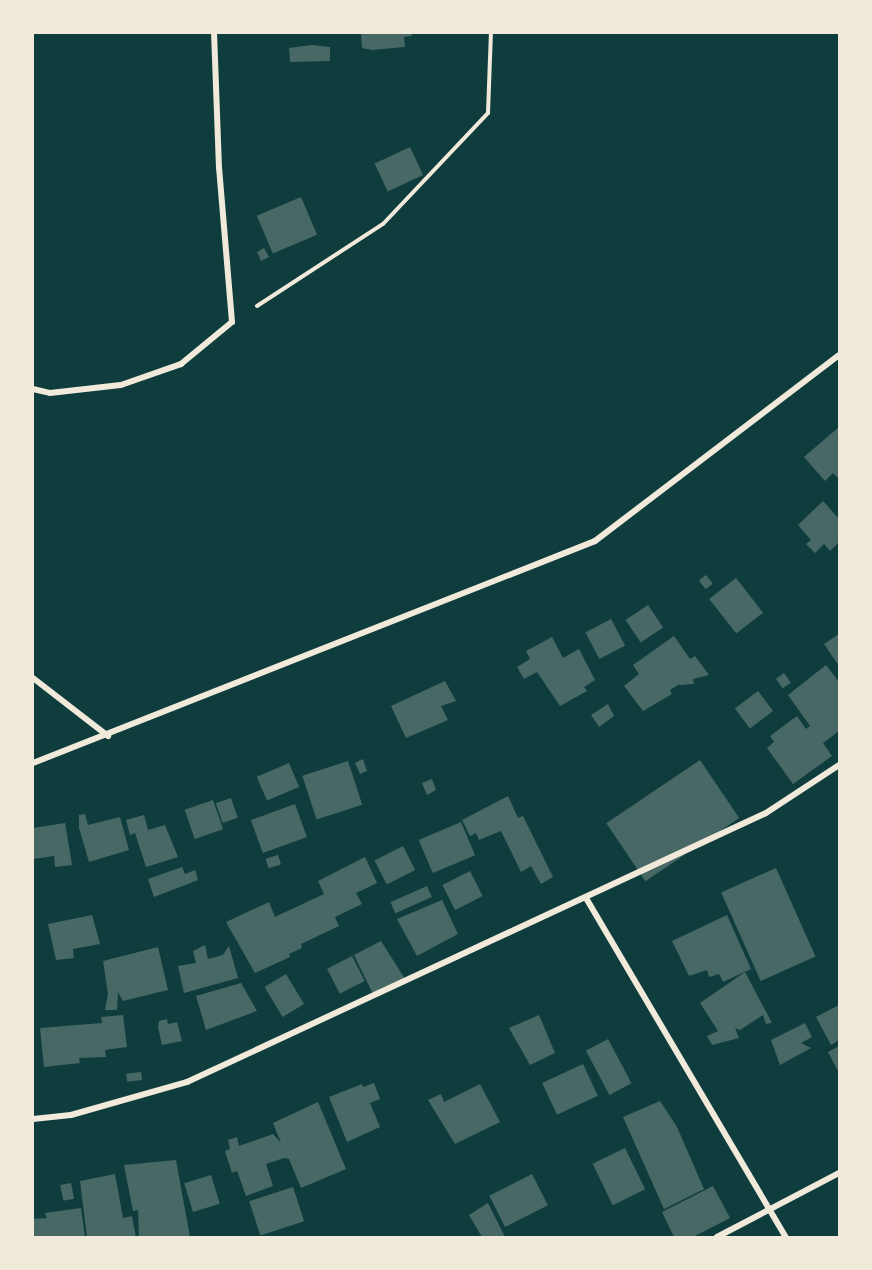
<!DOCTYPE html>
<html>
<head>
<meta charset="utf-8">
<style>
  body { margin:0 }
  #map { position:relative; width:872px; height:1270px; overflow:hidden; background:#0f3d3e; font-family:Signika,sans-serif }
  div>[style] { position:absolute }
  .building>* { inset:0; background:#486865; transform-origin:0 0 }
  .path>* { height:4px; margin:-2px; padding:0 2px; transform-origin:2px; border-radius:2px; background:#f1e9da }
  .minor>* { height:6px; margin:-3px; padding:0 3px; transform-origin:3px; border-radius:3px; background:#f1e9da }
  span { translate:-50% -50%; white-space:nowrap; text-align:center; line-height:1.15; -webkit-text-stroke:4.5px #f1e9da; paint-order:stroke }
  .frame { position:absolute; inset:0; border:34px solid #f1e9da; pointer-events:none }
</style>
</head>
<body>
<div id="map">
  <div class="building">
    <i style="clip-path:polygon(361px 33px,411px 33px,412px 36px,404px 37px,405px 47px,372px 50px,362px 48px)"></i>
    <i style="clip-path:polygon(312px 45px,330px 47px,330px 61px,290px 62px,289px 48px)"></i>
    <i style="left:410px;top:147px;width:31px;height:39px;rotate:65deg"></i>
    <i style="left:301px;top:197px;width:41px;height:48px;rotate:67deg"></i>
    <i style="clip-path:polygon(264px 248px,269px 257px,261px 261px,257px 252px)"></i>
    <i style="clip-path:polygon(839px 427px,839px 479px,833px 473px,825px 481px,804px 457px)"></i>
    <i style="clip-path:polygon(823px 501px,839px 519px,839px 542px,830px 551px,824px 544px,815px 553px,806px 544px,811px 540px,798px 525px)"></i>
    <i style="left:706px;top:575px;width:11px;height:9px;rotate:52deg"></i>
    <i style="left:736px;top:578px;width:44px;height:34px;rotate:52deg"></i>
    <i style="left:648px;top:605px;width:27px;height:27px;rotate:56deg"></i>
    <i style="left:611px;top:619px;width:30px;height:29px;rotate:62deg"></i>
    <i style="clip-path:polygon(839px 634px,839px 666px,824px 644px)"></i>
    <i style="clip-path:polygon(674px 636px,690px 659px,695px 656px,709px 675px,693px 679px,694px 684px,678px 685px,670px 690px,672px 694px,643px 711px,624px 686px,639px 674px,633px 665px)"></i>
    <i style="clip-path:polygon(552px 637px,563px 658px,579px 649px,595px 680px,584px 687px,587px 691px,560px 706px,537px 672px,524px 679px,517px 667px,530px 659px,526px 651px)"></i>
    <i style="clip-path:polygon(826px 665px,839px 682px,839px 731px,823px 743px,832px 756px,793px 784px,767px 748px,774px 742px,770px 736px,797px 716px,806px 729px,810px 726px,788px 695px)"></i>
    <i style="left:784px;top:673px;width:12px;height:10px;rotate:55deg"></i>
    <i style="clip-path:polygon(445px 681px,456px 701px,441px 706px,448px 720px,406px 738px,391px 706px)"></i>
    <i style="left:758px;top:691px;width:25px;height:29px;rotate:53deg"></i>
    <i style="clip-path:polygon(608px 704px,614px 716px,599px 727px,591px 715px)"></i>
    <i style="clip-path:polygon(363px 759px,367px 771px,360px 774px,355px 763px)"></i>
    <i style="left:700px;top:760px;width:70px;height:113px;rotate:56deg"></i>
    <i style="left:348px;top:761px;width:46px;height:48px;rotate:72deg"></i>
    <i style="left:289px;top:763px;width:26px;height:35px;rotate:67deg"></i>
    <i style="clip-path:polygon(432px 779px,436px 790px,427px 795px,422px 783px)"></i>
    <i style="clip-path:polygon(508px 796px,518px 818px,523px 816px,553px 877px,541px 884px,531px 866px,521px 872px,501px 831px,479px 840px,476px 833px,470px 836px,462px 820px)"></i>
    <i style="left:231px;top:798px;width:21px;height:16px;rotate:71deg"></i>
    <i style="left:213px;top:800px;width:31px;height:30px;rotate:71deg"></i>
    <i style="left:295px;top:804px;width:35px;height:47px;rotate:70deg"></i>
    <i style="clip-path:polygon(85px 814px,88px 825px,120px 817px,129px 850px,89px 862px,79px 828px,79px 815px)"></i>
    <i style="clip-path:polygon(144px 815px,148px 830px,165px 825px,178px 857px,146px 867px,135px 833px,130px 835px,126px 820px)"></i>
    <i style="left:461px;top:822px;width:36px;height:46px;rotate:67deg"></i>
    <i style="clip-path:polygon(65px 823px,72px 865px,55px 867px,54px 856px,33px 859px,33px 828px)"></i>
    <i style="left:403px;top:846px;width:27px;height:32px;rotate:63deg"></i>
    <i style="left:278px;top:855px;width:10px;height:13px;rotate:73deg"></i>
    <i style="clip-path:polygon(365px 857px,377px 883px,356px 893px,362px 904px,335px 917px,339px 926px,301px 944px,302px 948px,289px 954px,290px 957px,255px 973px,226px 922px,269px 902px,275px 917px,279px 915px,324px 894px,318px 881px)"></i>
    <i style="clip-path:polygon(182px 867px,185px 874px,195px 870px,198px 880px,154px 897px,148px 879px)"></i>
    <i style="left:776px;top:868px;width:97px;height:60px;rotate:66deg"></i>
    <i style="left:470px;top:871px;width:28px;height:31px;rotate:63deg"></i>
    <i style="left:427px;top:886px;width:12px;height:40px;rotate:66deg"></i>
    <i style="clip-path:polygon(442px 900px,458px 934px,417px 956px,397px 919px)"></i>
    <i style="clip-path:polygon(92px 915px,100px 944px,73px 949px,74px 958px,56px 960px,48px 924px)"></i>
    <i style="clip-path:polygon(727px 915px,751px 969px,723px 982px,719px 974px,709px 977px,707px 970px,689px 976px,672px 941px)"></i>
    <i style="clip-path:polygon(381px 941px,405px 979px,373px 994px,354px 955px)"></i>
    <i style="clip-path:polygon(205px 945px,208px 959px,223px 955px,229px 946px,238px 978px,184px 993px,178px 966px,196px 963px,193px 951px)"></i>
    <i style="clip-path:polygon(158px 947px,168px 990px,123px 1001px,118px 992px,117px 1010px,105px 1010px,108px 994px,103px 961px)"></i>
    <i style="left:352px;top:956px;width:28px;height:28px;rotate:63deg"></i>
    <i style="clip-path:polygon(745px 972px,772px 1023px,766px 1024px,763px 1015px,740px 1030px,735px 1028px,739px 1038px,712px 1045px,707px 1036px,718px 1031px,700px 1003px)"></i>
    <i style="left:286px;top:974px;width:35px;height:25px;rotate:59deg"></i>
    <i style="clip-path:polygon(241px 983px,257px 1011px,206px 1030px,196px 996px)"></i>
    <i style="clip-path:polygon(839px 1005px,839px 1040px,831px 1045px,816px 1017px)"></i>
    <i style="clip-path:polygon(123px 1015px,127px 1047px,105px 1050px,106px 1057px,79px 1058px,80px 1063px,44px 1067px,40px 1028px,102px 1023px,101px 1017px)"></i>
    <i style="clip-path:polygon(539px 1015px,555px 1053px,530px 1065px,509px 1028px)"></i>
    <i style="clip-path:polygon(167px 1019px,168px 1024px,177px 1022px,182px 1041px,162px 1045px,158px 1027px,159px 1021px)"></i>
    <i style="clip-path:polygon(805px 1023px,812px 1037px,801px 1043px,811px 1048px,780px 1065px,771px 1040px)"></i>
    <i style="left:608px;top:1039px;width:50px;height:25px;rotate:62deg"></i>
    <i style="clip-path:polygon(839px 1046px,839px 1073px,828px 1052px)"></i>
    <i style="left:583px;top:1064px;width:35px;height:45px;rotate:65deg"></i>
    <i style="left:141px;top:1072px;width:8px;height:15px;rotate:83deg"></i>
    <i style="clip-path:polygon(374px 1083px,380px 1099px,370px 1103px,380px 1127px,347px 1142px,329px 1097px,362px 1084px,363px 1087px)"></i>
    <i style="clip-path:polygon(480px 1084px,500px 1122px,455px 1144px,428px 1100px,441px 1094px,444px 1102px)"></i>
    <i style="clip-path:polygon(660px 1101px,677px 1127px,704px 1189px,664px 1209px,623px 1117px)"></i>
    <i style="clip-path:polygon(318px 1102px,346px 1169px,301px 1188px,289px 1159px,284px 1158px,266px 1164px,273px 1186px,246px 1196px,237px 1171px,232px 1173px,225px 1151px,230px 1149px,228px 1140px,237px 1137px,239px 1146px,273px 1134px,281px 1143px,273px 1123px)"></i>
    <i style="left:625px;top:1148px;width:46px;height:36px;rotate:64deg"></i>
    <i style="clip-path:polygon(176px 1160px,190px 1237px,139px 1237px,138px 1210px,133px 1211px,124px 1165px)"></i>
    <i style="clip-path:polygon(115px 1174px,123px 1218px,132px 1216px,136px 1237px,87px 1237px,80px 1181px)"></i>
    <i style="left:532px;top:1174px;width:35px;height:48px;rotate:63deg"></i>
    <i style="left:211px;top:1175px;width:30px;height:28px;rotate:73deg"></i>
    <i style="left:71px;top:1183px;width:16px;height:11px;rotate:79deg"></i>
    <i style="clip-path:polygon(713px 1186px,730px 1218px,693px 1237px,674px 1237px,662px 1212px)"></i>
    <i style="left:293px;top:1187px;width:36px;height:46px;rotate:72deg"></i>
    <i style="clip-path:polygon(488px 1203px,505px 1237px,482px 1237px,469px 1215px)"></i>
    <i style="clip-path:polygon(81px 1208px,85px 1237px,33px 1237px,33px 1219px,47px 1218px,45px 1213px)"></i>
  </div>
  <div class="path">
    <i style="left:257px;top:306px;width:150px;rotate:-33.1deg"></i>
    <i style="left:383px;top:224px;width:153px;rotate:-46.6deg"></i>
    <i style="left:488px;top:113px;width:80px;rotate:-87.9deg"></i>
  </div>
  <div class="minor">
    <i style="left:33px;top:389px;width:17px;rotate:13deg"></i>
    <i style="left:50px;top:393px;width:71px;rotate:-6.4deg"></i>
    <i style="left:121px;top:385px;width:64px;rotate:-19.3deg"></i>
    <i style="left:181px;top:364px;width:66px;rotate:-39.5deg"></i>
    <i style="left:232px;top:322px;width:155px;rotate:-94.8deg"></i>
    <i style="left:219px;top:168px;width:135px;rotate:-92.1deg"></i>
    <i style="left:33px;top:678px;width:95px;rotate:37.7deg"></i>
    <i style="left:33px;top:763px;width:604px;rotate:-21.55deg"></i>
    <i style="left:595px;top:541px;width:307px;rotate:-37.3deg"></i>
    <i style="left:586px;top:898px;width:394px;rotate:59.5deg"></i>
    <i style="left:33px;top:1119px;width:38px;rotate:-6deg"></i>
    <i style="left:71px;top:1115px;width:121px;rotate:-15.9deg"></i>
    <i style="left:187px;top:1082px;width:638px;rotate:-24.92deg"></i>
    <i style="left:766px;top:813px;width:87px;rotate:-33.3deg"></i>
    <i style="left:717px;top:1237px;width:138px;rotate:-27.7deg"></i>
  </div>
  <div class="frame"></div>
</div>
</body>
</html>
